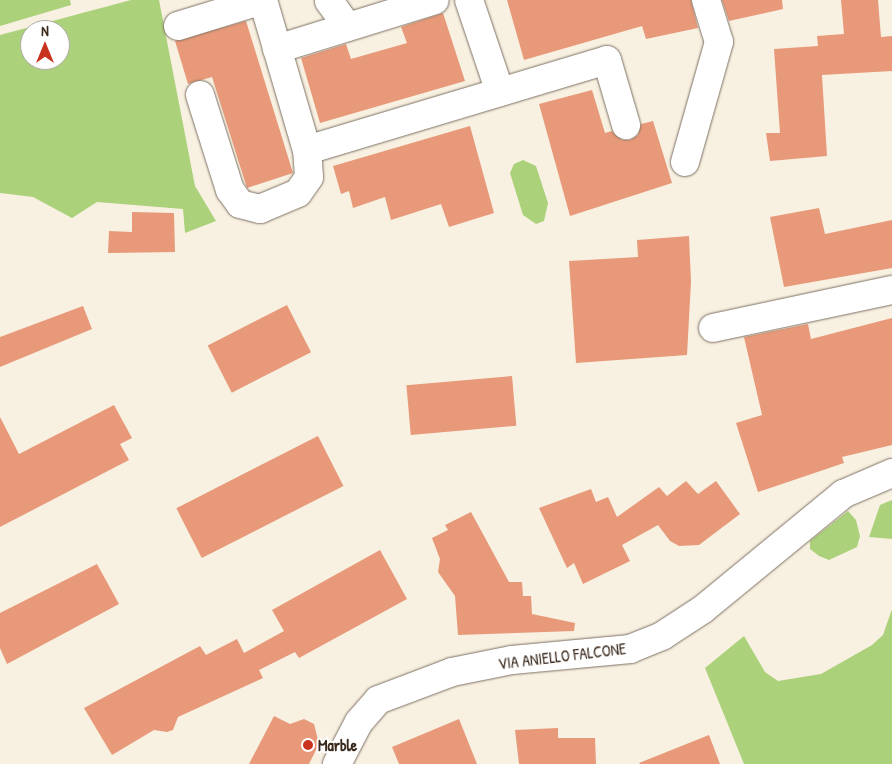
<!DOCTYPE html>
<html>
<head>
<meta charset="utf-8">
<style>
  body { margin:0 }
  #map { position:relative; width:892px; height:764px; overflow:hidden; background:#f8f1e2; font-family:"Patrick Hand",sans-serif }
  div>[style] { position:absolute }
  .green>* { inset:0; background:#acd17b }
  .building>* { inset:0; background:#e79979; transform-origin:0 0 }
  .roads { filter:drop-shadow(0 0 1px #7d7063) drop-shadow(0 0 1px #7d7063) }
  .minor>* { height:28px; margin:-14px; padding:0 14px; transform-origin:14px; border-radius:14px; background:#fff }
  .dots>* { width:14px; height:14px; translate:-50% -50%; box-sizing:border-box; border:2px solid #fff; border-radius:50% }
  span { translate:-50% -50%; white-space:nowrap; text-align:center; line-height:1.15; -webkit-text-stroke:4px #fff; paint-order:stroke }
  .street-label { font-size:16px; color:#3b2a1e }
  .poi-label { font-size:16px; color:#3b2a1e; font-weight:700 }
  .left { translate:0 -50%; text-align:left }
  .north { position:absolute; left:20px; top:20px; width:50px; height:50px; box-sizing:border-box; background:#fff; border:1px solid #b1aaa5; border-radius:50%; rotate:0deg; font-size:14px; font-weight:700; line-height:20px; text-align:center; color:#3b2a1e }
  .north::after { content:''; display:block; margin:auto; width:18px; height:22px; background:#c8321e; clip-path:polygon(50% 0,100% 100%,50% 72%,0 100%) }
</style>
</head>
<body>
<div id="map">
  <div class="green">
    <i style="clip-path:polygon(0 0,70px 0,71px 5px,0 26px)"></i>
    <i style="clip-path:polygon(evenodd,131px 0,159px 0,195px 186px,216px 221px,185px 233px,183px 209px,97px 202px,72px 218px,33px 197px,0 193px,0 35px,131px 0,30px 30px,60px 30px,60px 60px,30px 60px,30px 30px)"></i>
    <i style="clip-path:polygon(523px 160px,536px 166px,548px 203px,544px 221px,536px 224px,523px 215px,510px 173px,514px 164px)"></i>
    <i style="clip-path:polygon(892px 500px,892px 539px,869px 537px,880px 505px)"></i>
    <i style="clip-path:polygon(848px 511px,856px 520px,860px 536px,857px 547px,829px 560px,819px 556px,810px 549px,810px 541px)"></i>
    <i style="clip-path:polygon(892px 609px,892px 764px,744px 764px,705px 668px,744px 636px,765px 672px,778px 681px,821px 674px,872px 645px,883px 635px)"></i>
  </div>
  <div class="building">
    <i style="clip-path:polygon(507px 0,691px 0,698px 28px,646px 39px,642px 26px,524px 60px)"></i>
    <i style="clip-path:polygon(722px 0,782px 0,783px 9px,729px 21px)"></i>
    <i style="clip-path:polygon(841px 0,878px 0,881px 37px,892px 36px,892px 71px,822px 75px,827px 156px,770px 161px,766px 133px,780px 133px,774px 49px,818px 46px,817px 36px,844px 34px)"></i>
    <i style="clip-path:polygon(443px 13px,465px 81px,320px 123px,301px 58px,346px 44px,351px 59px,407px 43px,401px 27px)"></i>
    <i style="clip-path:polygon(246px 21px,293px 173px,247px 188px,212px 77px,188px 84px,175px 41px)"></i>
    <i style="clip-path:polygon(592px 90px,605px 133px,612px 131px,622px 140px,630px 140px,638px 135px,641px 124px,653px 121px,672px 183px,570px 216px,539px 104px)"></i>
    <i style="clip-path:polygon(470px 126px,494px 213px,449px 227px,441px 204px,391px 220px,385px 197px,353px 208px,349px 191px,341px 194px,333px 166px)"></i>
    <i style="clip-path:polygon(819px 208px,825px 234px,892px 220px,892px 268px,784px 287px,770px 217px)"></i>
    <i style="clip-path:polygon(132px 212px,174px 213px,175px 252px,108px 253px,109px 231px,132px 232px)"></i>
    <i style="clip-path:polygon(689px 236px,691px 282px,687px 355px,576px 363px,569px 261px,638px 257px,637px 240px)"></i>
    <i style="left:287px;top:305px;width:53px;height:89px;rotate:63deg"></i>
    <i style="clip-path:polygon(83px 306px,92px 329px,0 367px,0 337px)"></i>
    <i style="clip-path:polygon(892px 318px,892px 445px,842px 457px,844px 463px,758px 492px,736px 423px,762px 415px,744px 337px,808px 324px,811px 339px)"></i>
    <i style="left:512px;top:376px;width:50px;height:106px;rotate:85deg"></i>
    <i style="clip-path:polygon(114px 405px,132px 438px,120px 444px,129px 460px,0 527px,0 417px,19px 454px)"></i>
    <i style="left:318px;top:436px;width:56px;height:159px;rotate:63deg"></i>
    <i style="clip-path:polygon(686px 481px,698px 494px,716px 481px,740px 514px,699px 545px,679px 546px,670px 541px,658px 525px,622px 545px,630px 561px,583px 584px,574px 563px,567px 568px,539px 508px,591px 489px,596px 502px,608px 497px,617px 517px,659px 487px,667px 496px)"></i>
    <i style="clip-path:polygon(471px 512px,509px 582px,522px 582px,523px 596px,531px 596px,532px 614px,575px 623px,574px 631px,458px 635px,455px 596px,438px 572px,440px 559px,432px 538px,448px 530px,445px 525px)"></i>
    <i style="clip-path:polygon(380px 550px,407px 599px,299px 658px,295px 652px,259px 670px,263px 678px,178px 717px,173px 730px,167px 732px,154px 730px,112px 755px,84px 708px,200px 646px,206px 655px,237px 639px,244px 653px,284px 631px,272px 610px)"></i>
    <i style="clip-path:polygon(97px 564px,119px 604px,7px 664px,0 648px,0 613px)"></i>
    <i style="clip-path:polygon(274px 716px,290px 724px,304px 719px,314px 724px,319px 744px,309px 764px,249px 764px)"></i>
    <i style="clip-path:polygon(459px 719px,477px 764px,399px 764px,392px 747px)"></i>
    <i style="clip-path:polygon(558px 728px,558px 738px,595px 738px,596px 764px,519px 764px,515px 730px)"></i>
    <i style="clip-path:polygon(709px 735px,720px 764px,640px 764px,639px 763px)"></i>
  </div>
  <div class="roads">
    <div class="minor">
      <i style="left:469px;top:0;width:97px;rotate:71.4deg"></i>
      <i style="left:329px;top:1px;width:32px;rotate:54deg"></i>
      <i style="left:178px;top:26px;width:89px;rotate:-17deg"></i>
      <i style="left:263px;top:0;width:156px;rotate:73.7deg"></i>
      <i style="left:307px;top:150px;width:313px;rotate:-16.7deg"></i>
      <i style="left:607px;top:60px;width:68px;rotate:73.7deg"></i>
      <i style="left:277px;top:49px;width:165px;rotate:-17.2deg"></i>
      <i style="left:200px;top:95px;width:100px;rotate:72.5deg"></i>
      <i style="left:230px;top:190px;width:17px;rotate:54deg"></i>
      <i style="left:240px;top:204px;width:21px;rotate:14deg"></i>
      <i style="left:260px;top:209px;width:41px;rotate:-22.8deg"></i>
      <i style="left:298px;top:193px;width:19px;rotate:-55deg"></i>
      <i style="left:309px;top:177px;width:27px;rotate:-94deg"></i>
      <i style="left:685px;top:162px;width:125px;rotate:-74.2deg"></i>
      <i style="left:719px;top:42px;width:44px;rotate:-107.2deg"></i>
      <i style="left:713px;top:328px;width:183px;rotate:-12deg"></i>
      <i style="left:337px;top:764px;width:47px;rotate:-62.4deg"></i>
      <i style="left:359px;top:722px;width:29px;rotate:-49deg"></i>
      <i style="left:378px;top:700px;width:79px;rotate:-20.7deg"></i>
      <i style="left:452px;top:672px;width:61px;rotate:-11.3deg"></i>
      <i style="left:512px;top:660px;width:119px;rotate:-5.3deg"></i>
      <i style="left:630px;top:649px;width:35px;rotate:-22deg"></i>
      <i style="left:662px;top:636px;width:48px;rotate:-33deg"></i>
      <i style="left:702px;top:610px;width:183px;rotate:-39.4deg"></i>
      <i style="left:843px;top:494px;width:53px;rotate:-23.2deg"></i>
    </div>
  </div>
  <div class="dots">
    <i style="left:308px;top:745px;background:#c8321e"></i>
  </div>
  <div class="street-label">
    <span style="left:562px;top:656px;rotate:-7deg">VIA ANIELLO FALCONE</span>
  </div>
  <div class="poi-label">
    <span class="left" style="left:318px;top:745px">Marble</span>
  </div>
  <div class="north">N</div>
</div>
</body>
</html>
